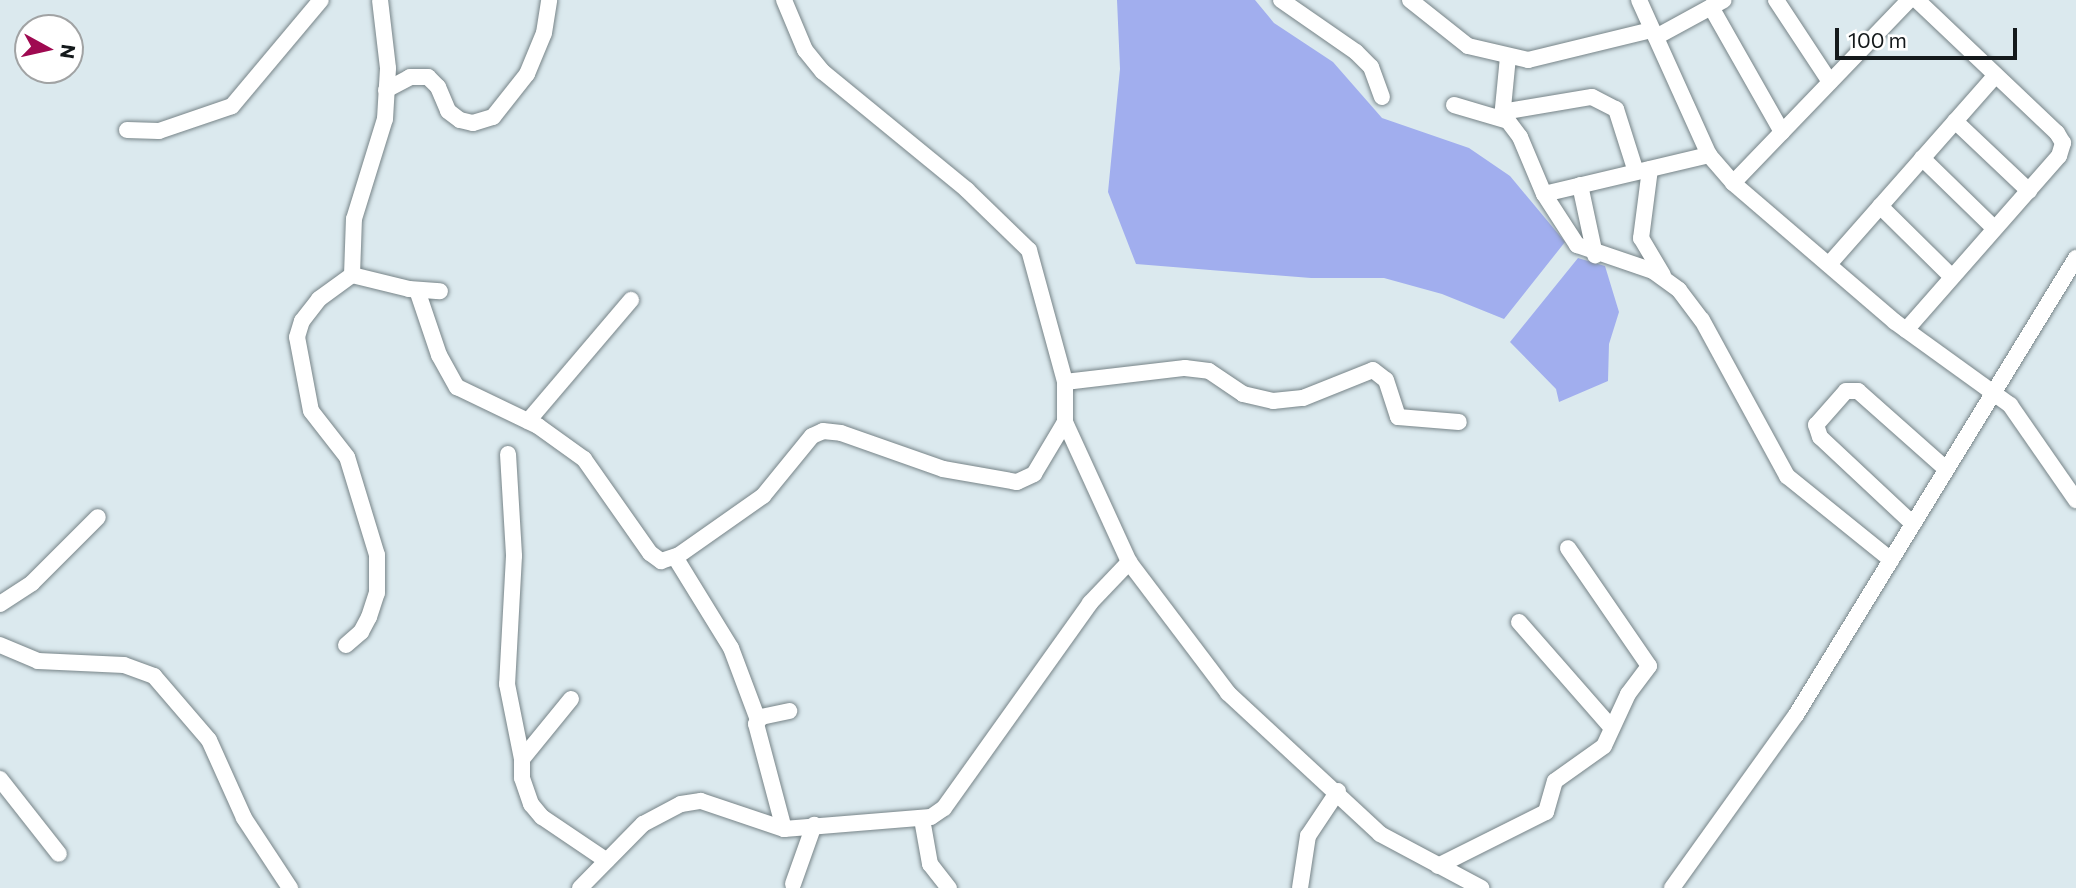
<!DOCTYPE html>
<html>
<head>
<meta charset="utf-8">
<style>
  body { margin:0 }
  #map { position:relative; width:2076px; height:888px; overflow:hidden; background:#dbe9ee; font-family:Commissioner,sans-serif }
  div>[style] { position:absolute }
  .water>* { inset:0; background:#a1aeee }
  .roads { filter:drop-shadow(0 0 2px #778488) drop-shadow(0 0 2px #778488) }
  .minor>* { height:16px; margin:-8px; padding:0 8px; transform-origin:8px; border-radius:8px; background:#fff }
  span { translate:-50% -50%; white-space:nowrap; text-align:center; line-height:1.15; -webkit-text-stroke:7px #fff; paint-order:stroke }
  .north { position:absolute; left:14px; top:14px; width:70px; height:70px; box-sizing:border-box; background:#fff; border:2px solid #a1a3a4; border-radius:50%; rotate:98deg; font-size:19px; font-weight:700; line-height:28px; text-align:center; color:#14191b }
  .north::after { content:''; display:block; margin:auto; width:24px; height:32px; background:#9f0a51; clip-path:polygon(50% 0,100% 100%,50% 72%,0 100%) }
  .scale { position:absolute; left:1835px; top:28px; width:182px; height:32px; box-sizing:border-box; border:4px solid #14191b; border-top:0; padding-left:9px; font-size:21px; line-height:24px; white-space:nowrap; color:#14191b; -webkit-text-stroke:5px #fff; paint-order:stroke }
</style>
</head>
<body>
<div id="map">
  <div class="water">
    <i style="clip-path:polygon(1117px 0,1255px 0,1274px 23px,1333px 62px,1382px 118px,1469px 148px,1510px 176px,1565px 242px,1504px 319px,1442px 294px,1384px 278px,1311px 278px,1136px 264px,1108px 192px,1120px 69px)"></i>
    <i style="clip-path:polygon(1578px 258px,1605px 266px,1619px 312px,1609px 344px,1608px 381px,1559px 402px,1556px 389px,1510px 342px)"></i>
  </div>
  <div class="roads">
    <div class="minor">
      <i style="left:784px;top:0;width:54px;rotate:67.2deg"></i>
      <i style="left:805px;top:50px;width:28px;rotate:51deg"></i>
      <i style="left:823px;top:72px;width:186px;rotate:39.3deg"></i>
      <i style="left:967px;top:190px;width:86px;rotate:44.1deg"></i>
      <i style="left:1029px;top:250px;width:137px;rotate:74.7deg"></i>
      <i style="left:1065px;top:382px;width:40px;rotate:90deg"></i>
      <i style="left:1065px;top:422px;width:154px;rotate:65.4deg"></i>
      <i style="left:1129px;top:562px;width:164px;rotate:52.9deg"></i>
      <i style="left:1228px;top:693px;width:207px;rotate:42.8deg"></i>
      <i style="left:1380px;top:834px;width:115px;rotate:28.1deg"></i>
      <i style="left:1281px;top:0;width:91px;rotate:34.7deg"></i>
      <i style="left:1356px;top:52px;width:21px;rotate:45deg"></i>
      <i style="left:1371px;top:67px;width:32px;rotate:70deg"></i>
      <i style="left:1410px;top:0;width:74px;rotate:38.4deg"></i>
      <i style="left:1468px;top:46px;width:62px;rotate:13.1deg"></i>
      <i style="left:1528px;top:60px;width:127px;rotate:-13.7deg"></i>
      <i style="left:1639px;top:0;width:170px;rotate:65.7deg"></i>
      <i style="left:1709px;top:155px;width:37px;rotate:49deg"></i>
      <i style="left:1733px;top:183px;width:213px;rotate:40.6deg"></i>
      <i style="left:1895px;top:322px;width:142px;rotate:35.8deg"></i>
      <i style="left:2010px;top:405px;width:116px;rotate:55.2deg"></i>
      <i style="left:1776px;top:0;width:98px;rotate:56.6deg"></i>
      <i style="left:1711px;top:7px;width:144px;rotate:60.4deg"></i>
      <i style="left:1656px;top:37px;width:77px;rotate:-28.6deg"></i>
      <i style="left:386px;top:90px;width:27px;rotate:-28deg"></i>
      <i style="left:410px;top:77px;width:18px"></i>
      <i style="left:428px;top:77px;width:14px;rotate:45deg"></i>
      <i style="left:438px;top:87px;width:26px;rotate:67deg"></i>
      <i style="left:448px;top:111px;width:15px;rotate:37deg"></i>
      <i style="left:460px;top:120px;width:13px;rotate:13deg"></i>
      <i style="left:473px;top:123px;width:21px;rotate:-17deg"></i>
      <i style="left:493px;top:117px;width:55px;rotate:-51.7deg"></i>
      <i style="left:527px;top:74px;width:44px;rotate:-67.5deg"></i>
      <i style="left:544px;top:33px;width:33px;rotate:-81deg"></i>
      <i style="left:1454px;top:105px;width:56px;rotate:16.5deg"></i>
      <i style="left:1508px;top:121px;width:20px;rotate:53deg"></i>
      <i style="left:1520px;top:137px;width:62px;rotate:67.2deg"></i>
      <i style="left:1544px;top:194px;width:61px;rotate:57.1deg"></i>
      <i style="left:1577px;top:245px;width:80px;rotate:18.9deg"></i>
      <i style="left:1653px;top:271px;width:32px;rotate:36deg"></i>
      <i style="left:1679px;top:290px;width:38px;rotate:53deg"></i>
      <i style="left:1702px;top:320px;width:178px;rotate:61.4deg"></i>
      <i style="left:1787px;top:476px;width:134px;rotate:38.9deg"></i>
      <i style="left:1502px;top:112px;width:91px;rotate:-9.5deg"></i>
      <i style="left:1592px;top:97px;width:27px;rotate:27deg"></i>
      <i style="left:1616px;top:109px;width:66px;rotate:72.4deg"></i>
      <i style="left:1502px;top:118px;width:61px;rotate:-84.4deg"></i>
      <i style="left:1955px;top:121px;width:102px;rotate:43.4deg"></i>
      <i style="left:127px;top:130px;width:32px;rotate:2deg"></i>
      <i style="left:159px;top:131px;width:77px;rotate:-18.9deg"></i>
      <i style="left:232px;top:106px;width:138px;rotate:-50deg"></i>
      <i style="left:1922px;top:158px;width:100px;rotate:44.2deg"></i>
      <i style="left:1650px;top:169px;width:70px;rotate:97.4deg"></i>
      <i style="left:1641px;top:238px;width:43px;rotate:59.3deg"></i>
      <i style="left:1733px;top:183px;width:254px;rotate:-46.1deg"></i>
      <i style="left:1580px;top:185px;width:72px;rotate:77.9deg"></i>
      <i style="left:1544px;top:194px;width:170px;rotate:-13.3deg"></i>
      <i style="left:1880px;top:206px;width:100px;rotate:44.6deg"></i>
      <i style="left:1831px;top:262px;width:249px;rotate:-48.6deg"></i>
      <i style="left:352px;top:275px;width:59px;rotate:13.8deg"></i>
      <i style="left:409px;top:289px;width:31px;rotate:4deg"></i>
      <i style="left:417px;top:290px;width:69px;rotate:71.3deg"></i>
      <i style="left:439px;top:355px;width:37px;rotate:61deg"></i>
      <i style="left:457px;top:387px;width:90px;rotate:25.7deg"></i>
      <i style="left:538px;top:426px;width:57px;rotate:35.7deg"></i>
      <i style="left:584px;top:459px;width:115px;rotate:54.9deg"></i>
      <i style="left:650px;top:553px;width:14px;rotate:36deg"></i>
      <i style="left:661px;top:561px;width:19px;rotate:-18deg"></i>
      <i style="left:679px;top:555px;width:103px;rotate:-35.1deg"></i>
      <i style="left:763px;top:496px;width:77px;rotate:-50.8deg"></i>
      <i style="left:812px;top:436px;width:12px;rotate:-24deg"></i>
      <i style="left:823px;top:431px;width:18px;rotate:6deg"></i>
      <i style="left:841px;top:433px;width:108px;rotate:19.4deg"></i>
      <i style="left:943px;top:469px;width:75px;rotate:10deg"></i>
      <i style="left:1017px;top:482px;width:19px;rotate:-25deg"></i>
      <i style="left:1034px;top:474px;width:61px;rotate:-59.2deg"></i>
      <i style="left:1906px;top:330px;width:232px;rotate:-48.7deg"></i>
      <i style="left:2059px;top:156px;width:14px;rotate:-73deg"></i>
      <i style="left:2063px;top:143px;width:12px;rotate:-121deg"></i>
      <i style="left:2057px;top:133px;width:193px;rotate:-136.5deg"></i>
      <i style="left:1065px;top:382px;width:121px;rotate:-6.7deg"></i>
      <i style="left:1185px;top:368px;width:24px;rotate:7deg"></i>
      <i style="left:1209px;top:371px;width:41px;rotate:34.1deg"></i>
      <i style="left:1243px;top:394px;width:31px;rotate:13deg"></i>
      <i style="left:1273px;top:401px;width:30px;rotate:-6deg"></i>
      <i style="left:1303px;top:398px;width:75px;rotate:-21.8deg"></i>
      <i style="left:1373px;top:370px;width:16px;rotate:38deg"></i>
      <i style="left:1386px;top:380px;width:39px;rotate:72deg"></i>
      <i style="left:1398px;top:417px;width:61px;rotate:4.7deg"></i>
      <i style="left:528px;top:421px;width:159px;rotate:-49.6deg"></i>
      <i style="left:508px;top:454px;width:102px;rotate:86.6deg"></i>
      <i style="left:514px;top:556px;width:128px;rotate:93.1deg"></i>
      <i style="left:507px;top:684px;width:76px;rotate:78.7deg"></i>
      <i style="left:1913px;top:524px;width:127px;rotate:-136.9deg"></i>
      <i style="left:1820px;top:437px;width:13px;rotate:-108deg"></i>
      <i style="left:1816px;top:425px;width:45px;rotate:-48.6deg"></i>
      <i style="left:1846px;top:391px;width:12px"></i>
      <i style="left:1858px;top:391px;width:118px;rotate:41.6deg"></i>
      <i style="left:675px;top:557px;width:107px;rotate:58.4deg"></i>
      <i style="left:731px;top:648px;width:77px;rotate:69.4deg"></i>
      <i style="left:0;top:604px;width:38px;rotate:-33deg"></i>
      <i style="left:32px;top:583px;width:93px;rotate:-45deg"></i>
      <i style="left:1519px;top:622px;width:140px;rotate:48.8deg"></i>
      <i style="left:0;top:645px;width:41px;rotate:22.8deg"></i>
      <i style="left:38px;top:661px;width:86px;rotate:2.7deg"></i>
      <i style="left:124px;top:665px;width:32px;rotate:20deg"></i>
      <i style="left:154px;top:676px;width:84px;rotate:49.3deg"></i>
      <i style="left:209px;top:740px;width:85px;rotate:65.8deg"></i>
      <i style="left:244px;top:818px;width:84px;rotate:56.7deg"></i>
      <i style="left:346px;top:645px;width:20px;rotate:-41deg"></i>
      <i style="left:361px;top:632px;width:17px;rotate:-62deg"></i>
      <i style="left:369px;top:617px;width:25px;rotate:-72deg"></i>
      <i style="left:377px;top:593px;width:38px;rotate:-90deg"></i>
      <i style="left:377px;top:555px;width:102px;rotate:-107deg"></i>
      <i style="left:347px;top:457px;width:58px;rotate:-128deg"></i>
      <i style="left:311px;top:411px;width:75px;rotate:-100.7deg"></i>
      <i style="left:297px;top:337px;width:17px;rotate:-73deg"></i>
      <i style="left:302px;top:321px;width:28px;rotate:-52deg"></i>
      <i style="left:319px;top:299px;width:41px;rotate:-36deg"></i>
      <i style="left:352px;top:275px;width:56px;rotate:-88deg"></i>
      <i style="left:354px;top:219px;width:105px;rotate:-72.8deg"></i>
      <i style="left:385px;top:119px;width:51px;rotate:-86.6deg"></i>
      <i style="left:388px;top:68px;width:68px;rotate:-96.7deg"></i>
      <i style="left:571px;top:699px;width:77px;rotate:129.2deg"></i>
      <i style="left:522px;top:759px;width:19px;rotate:90deg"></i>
      <i style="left:522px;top:778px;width:28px;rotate:71deg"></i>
      <i style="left:531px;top:804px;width:17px;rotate:50deg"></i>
      <i style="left:542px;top:817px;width:78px;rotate:34.1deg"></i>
      <i style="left:0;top:779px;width:95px;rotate:51.8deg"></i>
      <i style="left:922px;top:819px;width:46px;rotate:79.9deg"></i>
      <i style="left:930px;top:864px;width:31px;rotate:52deg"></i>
      <i style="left:784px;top:829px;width:109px;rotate:-104.9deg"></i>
      <i style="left:756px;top:724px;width:9px;rotate:-54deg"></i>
      <i style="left:761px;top:717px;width:29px;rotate:-12deg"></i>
      <i style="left:1438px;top:866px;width:121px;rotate:-26.6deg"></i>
      <i style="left:1546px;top:812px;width:32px;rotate:-74deg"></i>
      <i style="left:1555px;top:781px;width:60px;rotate:-35.5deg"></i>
      <i style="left:1604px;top:746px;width:57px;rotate:-65.2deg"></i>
      <i style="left:1628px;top:694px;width:35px;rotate:-53deg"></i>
      <i style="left:1649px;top:666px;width:143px;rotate:-124.5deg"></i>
      <i style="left:793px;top:884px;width:63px;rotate:-70.4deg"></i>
      <i style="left:580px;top:888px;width:90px;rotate:-45.5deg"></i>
      <i style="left:643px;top:824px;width:43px;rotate:-27.8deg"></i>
      <i style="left:681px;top:804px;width:20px;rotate:-9deg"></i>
      <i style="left:701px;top:801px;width:88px;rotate:18.6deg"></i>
      <i style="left:784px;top:829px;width:147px;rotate:-4.7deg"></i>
      <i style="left:931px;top:817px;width:16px;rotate:-35deg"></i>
      <i style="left:944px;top:808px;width:252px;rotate:-54.5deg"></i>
      <i style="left:1090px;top:603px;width:57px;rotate:-46.4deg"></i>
      <i style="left:1300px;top:888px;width:53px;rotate:-81.3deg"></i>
      <i style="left:1308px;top:836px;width:54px;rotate:-56.3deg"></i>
      <i style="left:1672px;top:888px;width:213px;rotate:-54.4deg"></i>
      <i style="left:1796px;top:715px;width:536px;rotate:-58.5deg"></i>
    </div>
  </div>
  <div class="north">N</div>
  <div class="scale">100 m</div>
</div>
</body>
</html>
